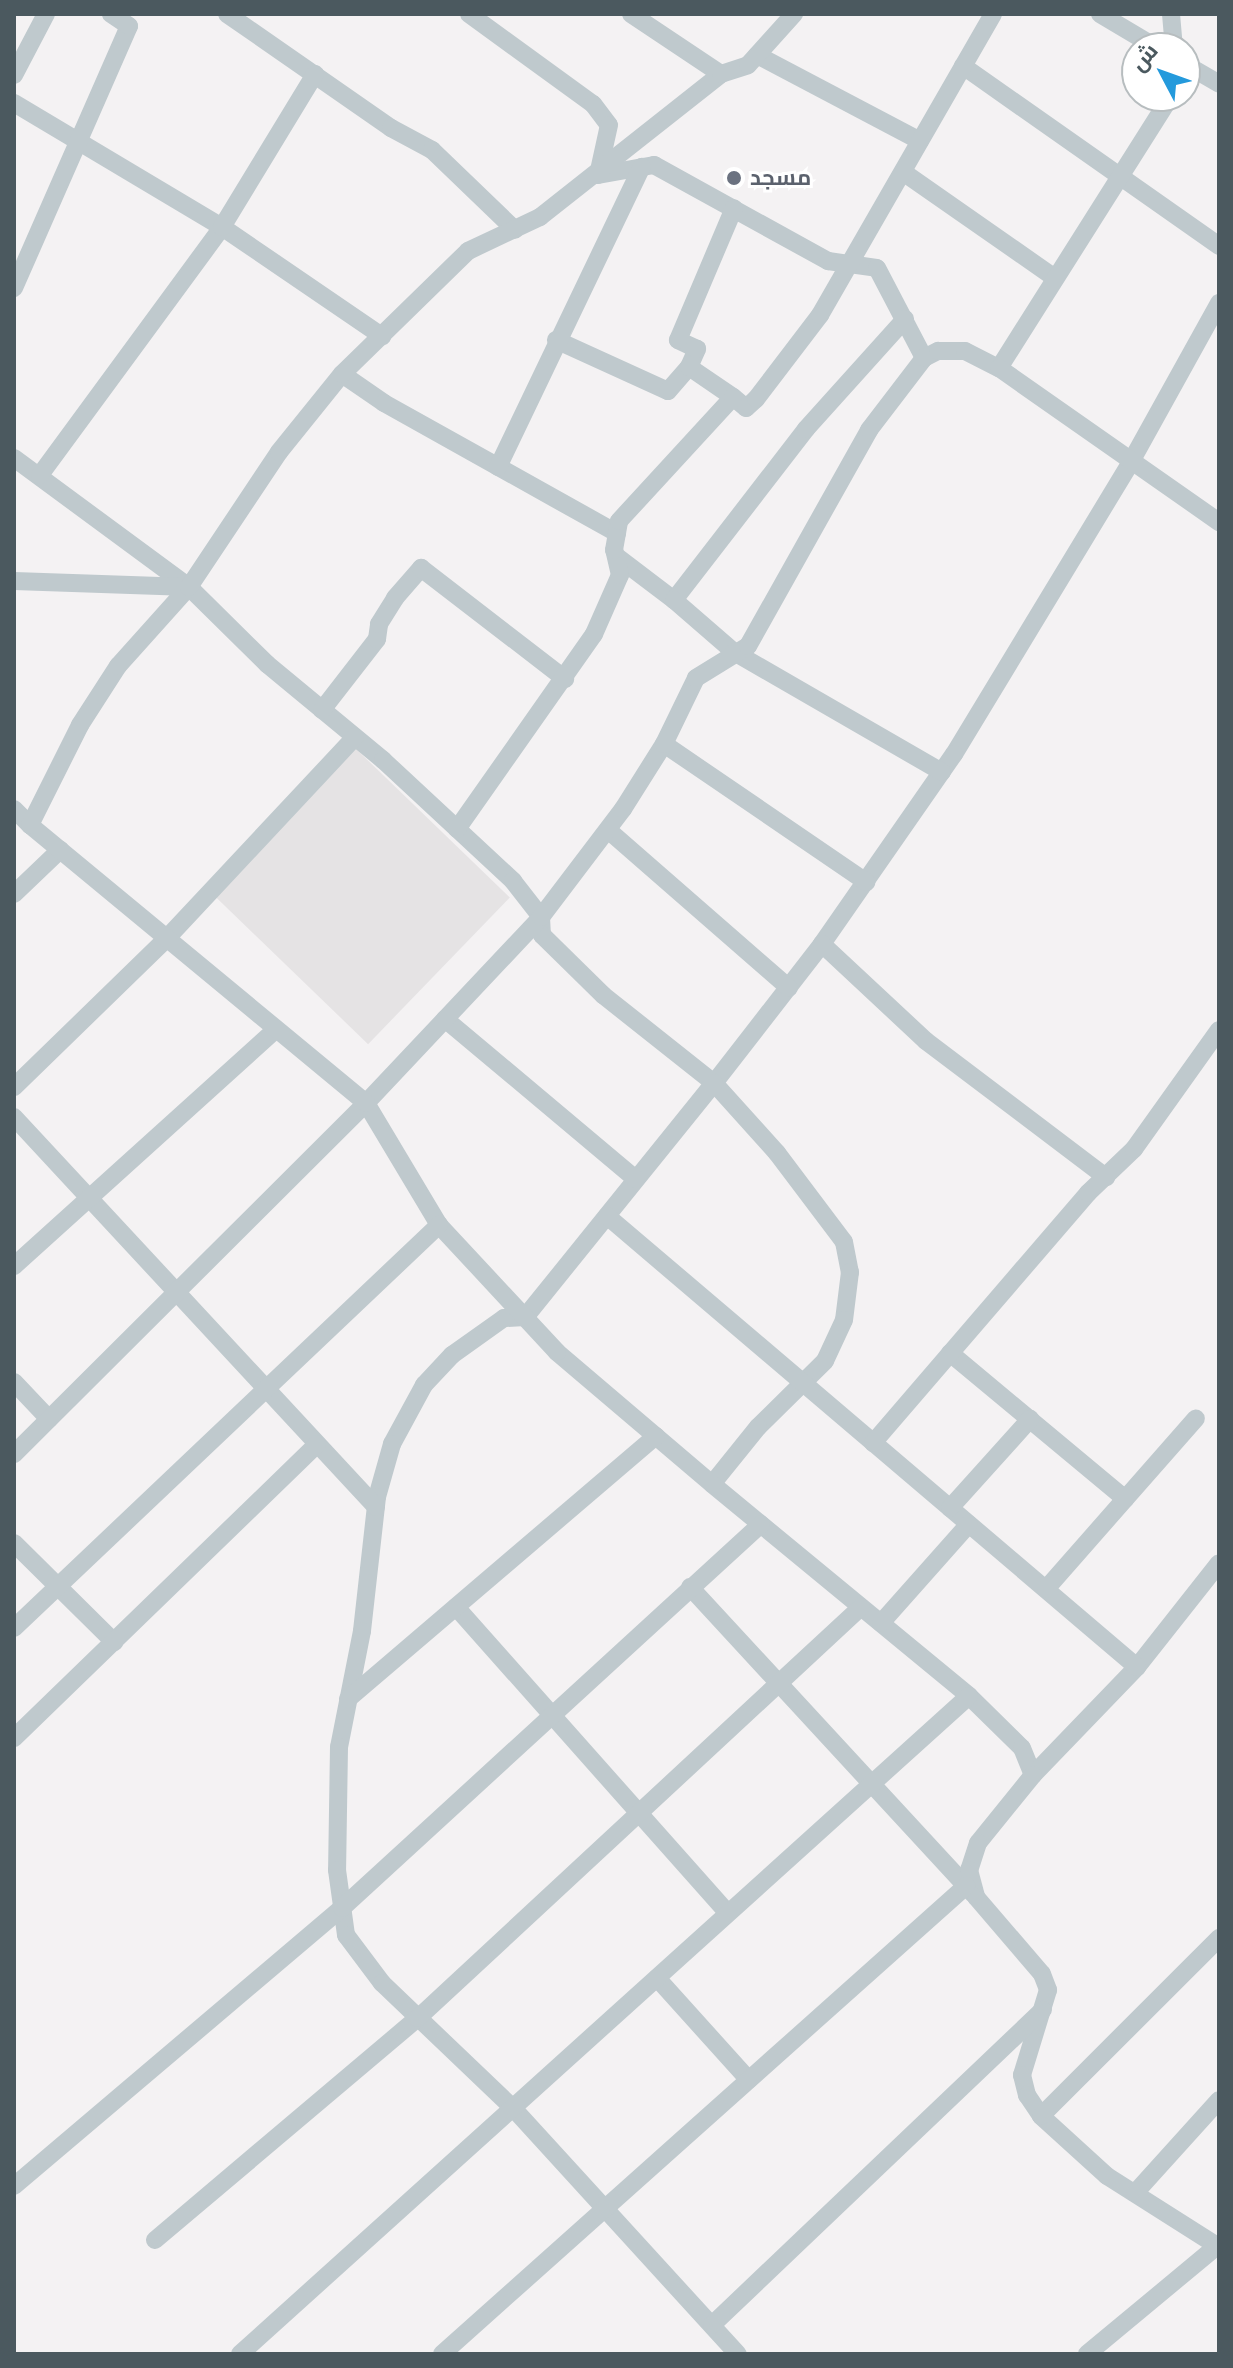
<!DOCTYPE html>
<html>
<head>
<meta charset="utf-8">
<style>
  body { margin:0 }
  #map { position:relative; width:1233px; height:2368px; overflow:hidden; background:#f4f2f3; font-family:Montserrat,Cairo,sans-serif }
  div>[style] { position:absolute }
  .education>* { inset:0; background:#e5e3e4; transform-origin:0 0 }
  .street>* { height:18px; margin:-9px; padding:0 9px; transform-origin:9px; border-radius:9px; background:#bfc9cd }
  .dots>* { width:22px; height:22px; translate:-50% -50%; box-sizing:border-box; border:4px solid #fff; border-radius:50% }
  span { translate:-50% -50%; white-space:nowrap; text-align:center; line-height:1.15; -webkit-text-stroke:6px #fff; paint-order:stroke }
  .worship-label { font-size:22px; color:#5b616d; font-weight:700 }
  .left { translate:0 -50%; text-align:left }
  .frame { position:absolute; inset:0; border:16px solid #4b595f; pointer-events:none }
  .north { position:absolute; left:1121px; top:32px; width:80px; height:80px; box-sizing:border-box; background:#fff; border:2px solid #b7bdbf; border-radius:50%; rotate:311deg; font-size:22px; font-weight:700; line-height:32px; text-align:center; color:#4b595f }
  .north::after { content:''; display:block; margin:auto; width:28px; height:36px; background:#249adc; clip-path:polygon(50% 0,100% 100%,50% 72%,0 100%) }
</style>
</head>
<body>
<div id="map">
  <div class="education">
    <i style="left:353px;top:746px;width:218px;height:204px;rotate:44deg"></i>
  </div>
  <div class="street">
    <i style="left:227px;top:14px;width:200px;rotate:34.8deg"></i>
    <i style="left:391px;top:128px;width:47px;rotate:28.2deg"></i>
    <i style="left:432px;top:150px;width:115px;rotate:43.9deg"></i>
    <i style="left:469px;top:14px;width:153px;rotate:36deg"></i>
    <i style="left:593px;top:104px;width:26px;rotate:53deg"></i>
    <i style="left:609px;top:125px;width:51px;rotate:102.4deg"></i>
    <i style="left:598px;top:175px;width:57px;rotate:-10.1deg"></i>
    <i style="left:654px;top:165px;width:199px;rotate:28.9deg"></i>
    <i style="left:828px;top:261px;width:49px;rotate:8.1deg"></i>
    <i style="left:877px;top:268px;width:102px;rotate:62.4deg"></i>
    <i style="left:631px;top:14px;width:108px;rotate:33.7deg"></i>
    <i style="left:1100px;top:14px;width:66px;rotate:30.8deg"></i>
    <i style="left:1171px;top:14px;width:34px;rotate:85deg"></i>
    <i style="left:757px;top:55px;width:184px;rotate:27.8deg"></i>
    <i style="left:1185px;top:64px;width:39px;rotate:30deg"></i>
    <i style="left:963px;top:66px;width:313px;rotate:35.1deg"></i>
    <i style="left:14px;top:75px;width:69px;rotate:-62.3deg"></i>
    <i style="left:14px;top:103px;width:242px;rotate:30.8deg"></i>
    <i style="left:222px;top:227px;width:194px;rotate:34.3deg"></i>
    <i style="left:903px;top:172px;width:185px;rotate:34.9deg"></i>
    <i style="left:14px;top:288px;width:286px;rotate:-66.3deg"></i>
    <i style="left:129px;top:26px;width:22px;rotate:-146deg"></i>
    <i style="left:1219px;top:303px;width:182px;rotate:119deg"></i>
    <i style="left:1131px;top:462px;width:341px;rotate:121.2deg"></i>
    <i style="left:954px;top:754px;width:231px;rotate:124.8deg"></i>
    <i style="left:822px;top:944px;width:176px;rotate:127.8deg"></i>
    <i style="left:714px;top:1083px;width:94px;rotate:48deg"></i>
    <i style="left:777px;top:1153px;width:111px;rotate:53deg"></i>
    <i style="left:844px;top:1242px;width:31px;rotate:79deg"></i>
    <i style="left:850px;top:1272px;width:48px;rotate:97.1deg"></i>
    <i style="left:844px;top:1320px;width:45px;rotate:114.9deg"></i>
    <i style="left:825px;top:1361px;width:94px;rotate:135.4deg"></i>
    <i style="left:758px;top:1427px;width:73px;rotate:128.9deg"></i>
    <i style="left:712px;top:1484px;width:333px;rotate:39.5deg"></i>
    <i style="left:969px;top:1696px;width:74px;rotate:44.5deg"></i>
    <i style="left:1022px;top:1748px;width:29px;rotate:68deg"></i>
    <i style="left:1033px;top:1775px;width:150px;rotate:-46.1deg"></i>
    <i style="left:1137px;top:1667px;width:132px;rotate:-51.7deg"></i>
    <i style="left:556px;top:340px;width:123px;rotate:24.5deg"></i>
    <i style="left:668px;top:391px;width:32px;rotate:-49deg"></i>
    <i style="left:999px;top:368px;width:322px;rotate:-57.7deg"></i>
    <i style="left:342px;top:374px;width:51px;rotate:34.6deg"></i>
    <i style="left:384px;top:403px;width:267px;rotate:29.2deg"></i>
    <i style="left:733px;top:397px;width:53px;rotate:-145.7deg"></i>
    <i style="left:689px;top:367px;width:20px;rotate:-66deg"></i>
    <i style="left:697px;top:349px;width:21px;rotate:-155deg"></i>
    <i style="left:678px;top:340px;width:143px;rotate:-67deg"></i>
    <i style="left:14px;top:458px;width:217px;rotate:36.4deg"></i>
    <i style="left:189px;top:587px;width:110px;rotate:44.6deg"></i>
    <i style="left:267px;top:664px;width:151px;rotate:39.6deg"></i>
    <i style="left:383px;top:760px;width:178px;rotate:42.9deg"></i>
    <i style="left:513px;top:881px;width:46px;rotate:52.1deg"></i>
    <i style="left:541px;top:917px;width:18px;rotate:87deg"></i>
    <i style="left:542px;top:935px;width:86px;rotate:44.5deg"></i>
    <i style="left:603px;top:995px;width:142px;rotate:38.4deg"></i>
    <i style="left:714px;top:1083px;width:301px;rotate:128.9deg"></i>
    <i style="left:525px;top:1317px;width:21px;rotate:177deg"></i>
    <i style="left:504px;top:1318px;width:64px;rotate:144.6deg"></i>
    <i style="left:452px;top:1355px;width:41px;rotate:133deg"></i>
    <i style="left:424px;top:1385px;width:67px;rotate:118.5deg"></i>
    <i style="left:392px;top:1444px;width:55px;rotate:105.8deg"></i>
    <i style="left:377px;top:1497px;width:135px;rotate:96.4deg"></i>
    <i style="left:362px;top:1631px;width:118px;rotate:101.2deg"></i>
    <i style="left:339px;top:1747px;width:123px;rotate:90.9deg"></i>
    <i style="left:337px;top:1870px;width:66px;rotate:82.1deg"></i>
    <i style="left:346px;top:1935px;width:60px;rotate:53.1deg"></i>
    <i style="left:382px;top:1983px;width:181px;rotate:43.7deg"></i>
    <i style="left:513px;top:2108px;width:333px;rotate:47.6deg"></i>
    <i style="left:498px;top:467px;width:333px;rotate:-64.4deg"></i>
    <i style="left:40px;top:475px;width:308px;rotate:-53.7deg"></i>
    <i style="left:222px;top:227px;width:179px;rotate:-58.7deg"></i>
    <i style="left:616px;top:556px;width:73px;rotate:37.2deg"></i>
    <i style="left:674px;top:600px;width:216px;rotate:-52.3deg"></i>
    <i style="left:806px;top:429px;width:148px;rotate:-48deg"></i>
    <i style="left:14px;top:581px;width:175px;rotate:2deg"></i>
    <i style="left:674px;top:600px;width:79px;rotate:40.9deg"></i>
    <i style="left:734px;top:652px;width:240px;rotate:30deg"></i>
    <i style="left:322px;top:710px;width:90px;rotate:-52.2deg"></i>
    <i style="left:377px;top:639px;width:15px;rotate:-82deg"></i>
    <i style="left:379px;top:624px;width:31px;rotate:-58deg"></i>
    <i style="left:395px;top:598px;width:40px;rotate:-49deg"></i>
    <i style="left:421px;top:568px;width:182px;rotate:37.6deg"></i>
    <i style="left:664px;top:744px;width:245px;rotate:34.3deg"></i>
    <i style="left:14px;top:809px;width:23px;rotate:45deg"></i>
    <i style="left:457px;top:829px;width:238px;rotate:-54.9deg"></i>
    <i style="left:594px;top:634px;width:64px;rotate:-66.2deg"></i>
    <i style="left:620px;top:575px;width:26px;rotate:-103deg"></i>
    <i style="left:614px;top:550px;width:29px;rotate:-80deg"></i>
    <i style="left:619px;top:521px;width:168px;rotate:-47.4deg"></i>
    <i style="left:733px;top:397px;width:17px;rotate:40deg"></i>
    <i style="left:746px;top:408px;width:13px;rotate:-42deg"></i>
    <i style="left:756px;top:399px;width:106px;rotate:-52.7deg"></i>
    <i style="left:820px;top:315px;width:347px;rotate:-60.1deg"></i>
    <i style="left:608px;top:830px;width:240px;rotate:41.1deg"></i>
    <i style="left:14px;top:894px;width:64px;rotate:-43.7deg"></i>
    <i style="left:822px;top:944px;width:142px;rotate:43deg"></i>
    <i style="left:926px;top:1041px;width:226px;rotate:37.1deg"></i>
    <i style="left:445px;top:1019px;width:249px;rotate:40deg"></i>
    <i style="left:14px;top:1087px;width:214px;rotate:-44.2deg"></i>
    <i style="left:167px;top:938px;width:275px;rotate:-46.9deg"></i>
    <i style="left:14px;top:1117px;width:532px;rotate:47.13deg"></i>
    <i style="left:607px;top:1216px;width:696px;rotate:40.4deg"></i>
    <i style="left:14px;top:1266px;width:353px;rotate:-42.1deg"></i>
    <i style="left:950px;top:1353px;width:228px;rotate:39.8deg"></i>
    <i style="left:14px;top:1382px;width:51px;rotate:46.6deg"></i>
    <i style="left:873px;top:1443px;width:330px;rotate:-49.3deg"></i>
    <i style="left:1088px;top:1193px;width:64px;rotate:-43.7deg"></i>
    <i style="left:1134px;top:1149px;width:146px;rotate:-54.5deg"></i>
    <i style="left:14px;top:1454px;width:497px;rotate:-44.9deg"></i>
    <i style="left:366px;top:1103px;width:255px;rotate:-46.7deg"></i>
    <i style="left:541px;top:917px;width:136px;rotate:-52.8deg"></i>
    <i style="left:623px;top:809px;width:77px;rotate:-57.8deg"></i>
    <i style="left:664px;top:744px;width:73px;rotate:-64.1deg"></i>
    <i style="left:696px;top:678px;width:61px;rotate:-31.6deg"></i>
    <i style="left:748px;top:646px;width:248px;rotate:-60.7deg"></i>
    <i style="left:869px;top:430px;width:91px;rotate:-52.6deg"></i>
    <i style="left:924px;top:358px;width:16px;rotate:-27deg"></i>
    <i style="left:938px;top:351px;width:27px"></i>
    <i style="left:965px;top:351px;width:38px;rotate:27deg"></i>
    <i style="left:999px;top:368px;width:269px;rotate:35deg"></i>
    <i style="left:712px;top:1484px;width:204px;rotate:-139.6deg"></i>
    <i style="left:557px;top:1352px;width:173px;rotate:-132.9deg"></i>
    <i style="left:439px;top:1225px;width:142px;rotate:-120.9deg"></i>
    <i style="left:366px;top:1103px;width:436px;rotate:-140.4deg"></i>
    <i style="left:30px;top:825px;width:112px;rotate:-63.4deg"></i>
    <i style="left:80px;top:725px;width:70px;rotate:-57.2deg"></i>
    <i style="left:118px;top:666px;width:106px;rotate:-48.1deg"></i>
    <i style="left:189px;top:587px;width:162px;rotate:-56.3deg"></i>
    <i style="left:279px;top:452px;width:100px;rotate:-51.1deg"></i>
    <i style="left:342px;top:374px;width:176px;rotate:-44.3deg"></i>
    <i style="left:468px;top:251px;width:80px;rotate:-25.3deg"></i>
    <i style="left:540px;top:217px;width:231px;rotate:-38.3deg"></i>
    <i style="left:721px;top:74px;width:28px;rotate:-18deg"></i>
    <i style="left:748px;top:65px;width:69px;rotate:-48deg"></i>
    <i style="left:950px;top:1508px;width:120px;rotate:-48deg"></i>
    <i style="left:14px;top:1543px;width:141px;rotate:44.7deg"></i>
    <i style="left:690px;top:1587px;width:418px;rotate:47.3deg"></i>
    <i style="left:1046px;top:1589px;width:227px;rotate:-48.7deg"></i>
    <i style="left:456px;top:1607px;width:409px;rotate:48.4deg"></i>
    <i style="left:881px;top:1623px;width:132px;rotate:-48.4deg"></i>
    <i style="left:14px;top:1628px;width:586px;rotate:-43.48deg"></i>
    <i style="left:348px;top:1699px;width:405px;rotate:-40.5deg"></i>
    <i style="left:14px;top:1738px;width:422px;rotate:-44.1deg"></i>
    <i style="left:1033px;top:1775px;width:87px;rotate:129deg"></i>
    <i style="left:978px;top:1843px;width:28px;rotate:108deg"></i>
    <i style="left:969px;top:1870px;width:28px;rotate:75deg"></i>
    <i style="left:976px;top:1897px;width:101px;rotate:49.4deg"></i>
    <i style="left:1042px;top:1974px;width:17px;rotate:69deg"></i>
    <i style="left:1048px;top:1990px;width:89px;rotate:107deg"></i>
    <i style="left:1022px;top:2075px;width:21px;rotate:76deg"></i>
    <i style="left:1027px;top:2095px;width:25px;rotate:56deg"></i>
    <i style="left:1041px;top:2116px;width:89px;rotate:42.3deg"></i>
    <i style="left:1107px;top:2176px;width:133px;rotate:32.4deg"></i>
    <i style="left:657px;top:1978px;width:137px;rotate:48deg"></i>
    <i style="left:1041px;top:2116px;width:252px;rotate:-45deg"></i>
    <i style="left:14px;top:2186px;width:430px;rotate:-40.3deg"></i>
    <i style="left:342px;top:1908px;width:568px;rotate:-42.5deg"></i>
    <i style="left:1135px;top:2193px;width:125px;rotate:-47.9deg"></i>
    <i style="left:155px;top:2240px;width:344px;rotate:-40.2deg"></i>
    <i style="left:418px;top:2018px;width:604px;rotate:-42.85deg"></i>
    <i style="left:712px;top:2325px;width:457px;rotate:-43.6deg"></i>
    <i style="left:240px;top:2354px;width:982px;rotate:-42.07deg"></i>
    <i style="left:442px;top:2354px;width:703px;rotate:-41.77deg"></i>
    <i style="left:1087px;top:2354px;width:169px;rotate:-39.7deg"></i>
  </div>
  <div class="dots">
    <i style="left:734px;top:178px;background:#6b7280"></i>
  </div>
  <div class="worship-label">
    <span class="left" style="left:750px;top:178px">مسجد</span>
  </div>
  <div class="frame"></div>
  <div class="north">ش</div>
</div>
</body>
</html>
